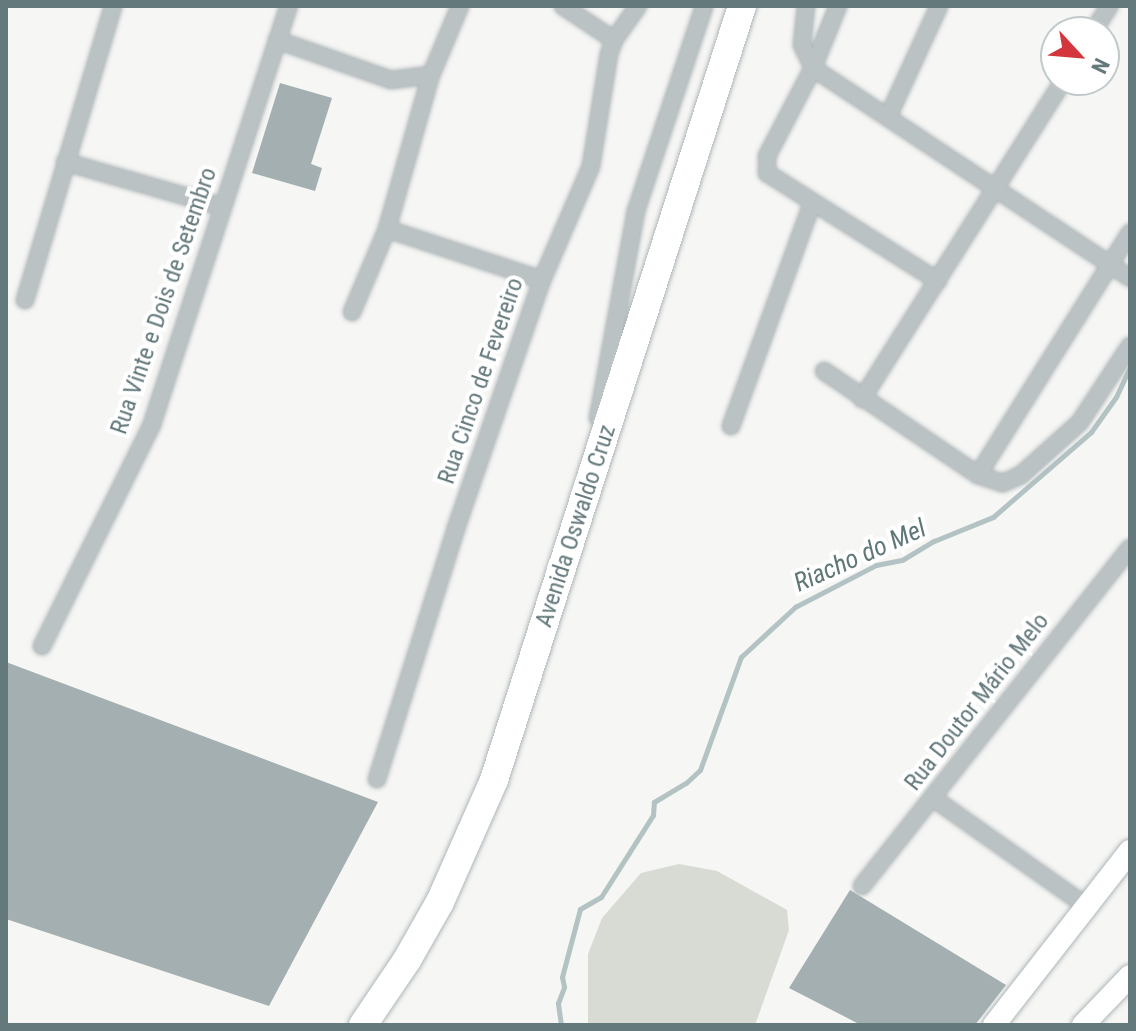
<!DOCTYPE html>
<html>
<head>
<meta charset="utf-8">
<style>
  body { margin:0 }
  #map { position:relative; width:1136px; height:1031px; overflow:hidden; background:#f6f6f4; font-family:"Roboto Condensed",sans-serif }
  div>[style] { position:absolute }
  .green>* { inset:0; background:#d8dbd3 }
  .stream>* { height:5px; margin:-2.5px; padding:0 2.5px; transform-origin:2.5px; border-radius:2.5px; background:#b3c3c3 }
  .building>* { inset:0; background:#a3afb0 }
  .roads { filter:drop-shadow(0 0 2px #aeb6b8) drop-shadow(0 0 2px #aeb6b8) }
  .street>* { height:16px; margin:-8px; padding:0 8px; transform-origin:8px; border-radius:8px; background:#bbc2c3 }
  .secondary>* { height:22px; margin:-11px; padding:0 11px; transform-origin:11px; border-radius:11px; background:#fff }
  .highway>* { height:28px; margin:-14px; padding:0 14px; transform-origin:14px; border-radius:14px; background:#fff }
  span { translate:-50% -50%; white-space:nowrap; text-align:center; line-height:1.15; -webkit-text-stroke:8px #fff; paint-order:stroke }
  .street-label { font-size:24px; color:#64797c }
  .water-label { font-size:26px; color:#5f7877; font-style:italic }
  .frame { position:absolute; inset:0; border:8px solid #64797c; pointer-events:none }
  .north { position:absolute; left:1040px; top:16px; width:80px; height:80px; box-sizing:border-box; background:#fff; border:2px solid #c1c9cb; border-radius:50%; rotate:116deg; font-size:22px; font-weight:700; line-height:32px; text-align:center; color:#64797c }
  .north::after { content:''; display:block; margin:auto; width:28px; height:36px; background:#d4363e; clip-path:polygon(50% 0,100% 100%,50% 72%,0 100%) }
</style>
</head>
<body>
<div id="map">
  <div class="green">
    <i style="clip-path:polygon(679px 864px,717px 871px,787px 910px,789px 930px,755px 1025px,588px 1025px,588px 954px,602px 918px,641px 873px)"></i>
  </div>
  <div class="stream">
    <i style="left:561px;top:1025px;width:22px;rotate:-98deg"></i>
    <i style="left:558px;top:1003px;width:17px;rotate:-69deg"></i>
    <i style="left:564px;top:987px;width:10px;rotate:-101deg"></i>
    <i style="left:562px;top:977px;width:70px;rotate:-75.2deg"></i>
    <i style="left:580px;top:909px;width:24px;rotate:-30deg"></i>
    <i style="left:601px;top:897px;width:97px;rotate:-57.6deg"></i>
    <i style="left:653px;top:815px;width:13px;rotate:-86deg"></i>
    <i style="left:654px;top:802px;width:37px;rotate:-31deg"></i>
    <i style="left:686px;top:783px;width:19px;rotate:-43deg"></i>
    <i style="left:700px;top:770px;width:120px;rotate:-70.1deg"></i>
    <i style="left:741px;top:657px;width:74px;rotate:-42.8deg"></i>
    <i style="left:795px;top:607px;width:91px;rotate:-27.4deg"></i>
    <i style="left:876px;top:565px;width:26px;rotate:-11deg"></i>
    <i style="left:902px;top:560px;width:37px;rotate:-31deg"></i>
    <i style="left:934px;top:541px;width:64px;rotate:-22.1deg"></i>
    <i style="left:993px;top:517px;width:130px;rotate:-40.9deg"></i>
    <i style="left:1091px;top:432px;width:43px;rotate:-54.5deg"></i>
    <i style="left:1116px;top:397px;width:33px;rotate:-65deg"></i>
  </div>
  <div class="building">
    <i style="clip-path:polygon(280px 83px,332px 98px,311px 164px,322px 168px,315px 191px,252px 173px)"></i>
    <i style="clip-path:polygon(6px 662px,378px 802px,269px 1006px,6px 919px)"></i>
    <i style="clip-path:polygon(850px 890px,1006px 985px,975px 1025px,861px 1025px,789px 988px)"></i>
  </div>
  <div class="roads">
    <div class="street">
      <i style="left:563px;top:6px;width:61px;rotate:33.7deg"></i>
      <i style="left:806px;top:6px;width:39px;rotate:96deg"></i>
      <i style="left:802px;top:45px;width:25px;rotate:64deg"></i>
      <i style="left:813px;top:68px;width:380px;rotate:33.5deg"></i>
      <i style="left:838px;top:6px;width:67px;rotate:112deg"></i>
      <i style="left:813px;top:68px;width:99px;rotate:117.6deg"></i>
      <i style="left:767px;top:156px;width:17px;rotate:90deg"></i>
      <i style="left:767px;top:173px;width:202px;rotate:32.3deg"></i>
      <i style="left:1093px;top:32px;width:31px;rotate:-58deg"></i>
      <i style="left:277px;top:40px;width:121px;rotate:19.3deg"></i>
      <i style="left:391px;top:80px;width:40px;rotate:-7.1deg"></i>
      <i style="left:888px;top:117px;width:122px;rotate:-65.3deg"></i>
      <i style="left:65px;top:162px;width:164px;rotate:15.9deg"></i>
      <i style="left:387px;top:229px;width:163px;rotate:18.2deg"></i>
      <i style="left:25px;top:300px;width:307px;rotate:-73.3deg"></i>
      <i style="left:352px;top:312px;width:90px;rotate:-67.1deg"></i>
      <i style="left:387px;top:229px;width:160px;rotate:-74.1deg"></i>
      <i style="left:431px;top:75px;width:75px;rotate:-67.2deg"></i>
      <i style="left:824px;top:371px;width:186px;rotate:34deg"></i>
      <i style="left:978px;top:475px;width:26px;rotate:18deg"></i>
      <i style="left:1003px;top:483px;width:20px;rotate:-24deg"></i>
      <i style="left:1021px;top:475px;width:79px;rotate:-41.9deg"></i>
      <i style="left:1080px;top:422px;width:91px;rotate:-56.7deg"></i>
      <i style="left:862px;top:399px;width:378px;rotate:-57.7deg"></i>
      <i style="left:598px;top:418px;width:210px;rotate:-79.6deg"></i>
      <i style="left:636px;top:211px;width:216px;rotate:-71.6deg"></i>
      <i style="left:731px;top:426px;width:236px;rotate:-70deg"></i>
      <i style="left:978px;top:475px;width:286px;rotate:-57.9deg"></i>
      <i style="left:42px;top:646px;width:248px;rotate:-63.6deg"></i>
      <i style="left:152px;top:424px;width:440px;rotate:-71.9deg"></i>
      <i style="left:377px;top:779px;width:263px;rotate:-72.5deg"></i>
      <i style="left:456px;top:528px;width:262px;rotate:-70.9deg"></i>
      <i style="left:542px;top:280px;width:124px;rotate:-66.7deg"></i>
      <i style="left:591px;top:166px;width:113px;rotate:-80.9deg"></i>
      <i style="left:609px;top:54px;width:15px;rotate:-70deg"></i>
      <i style="left:614px;top:40px;width:42px;rotate:-54.8deg"></i>
      <i style="left:933px;top:798px;width:187px;rotate:35.2deg"></i>
      <i style="left:862px;top:886px;width:431px;rotate:-51.6deg"></i>
    </div>
    <div class="secondary">
      <i style="left:994px;top:1025px;width:221px;rotate:-52deg"></i>
      <i style="left:1083px;top:1025px;width:68px;rotate:-46.2deg"></i>
    </div>
    <div class="highway">
      <i style="left:363px;top:1025px;width:78px;rotate:-55.9deg"></i>
      <i style="left:407px;top:960px;width:67px;rotate:-60.4deg"></i>
      <i style="left:440px;top:902px;width:133px;rotate:-66.1deg"></i>
      <i style="left:494px;top:780px;width:813px;rotate:-72.23deg"></i>
    </div>
  </div>
  <div class="street-label">
    <span style="left:164px;top:301px;rotate:-71deg">Rua Vinte e Dois de Setembro</span>
    <span style="left:481px;top:381px;rotate:-71deg">Rua Cinco de Fevereiro</span>
    <span style="left:576px;top:526px;rotate:-72deg">Avenida Oswaldo Cruz</span>
    <span style="left:977px;top:702px;rotate:-52deg">Rua Doutor Mário Melo</span>
  </div>
  <div class="water-label">
    <span style="left:860px;top:556px;rotate:-24deg">Riacho do Mel</span>
  </div>
  <div class="frame"></div>
  <div class="north">N</div>
</div>
</body>
</html>
